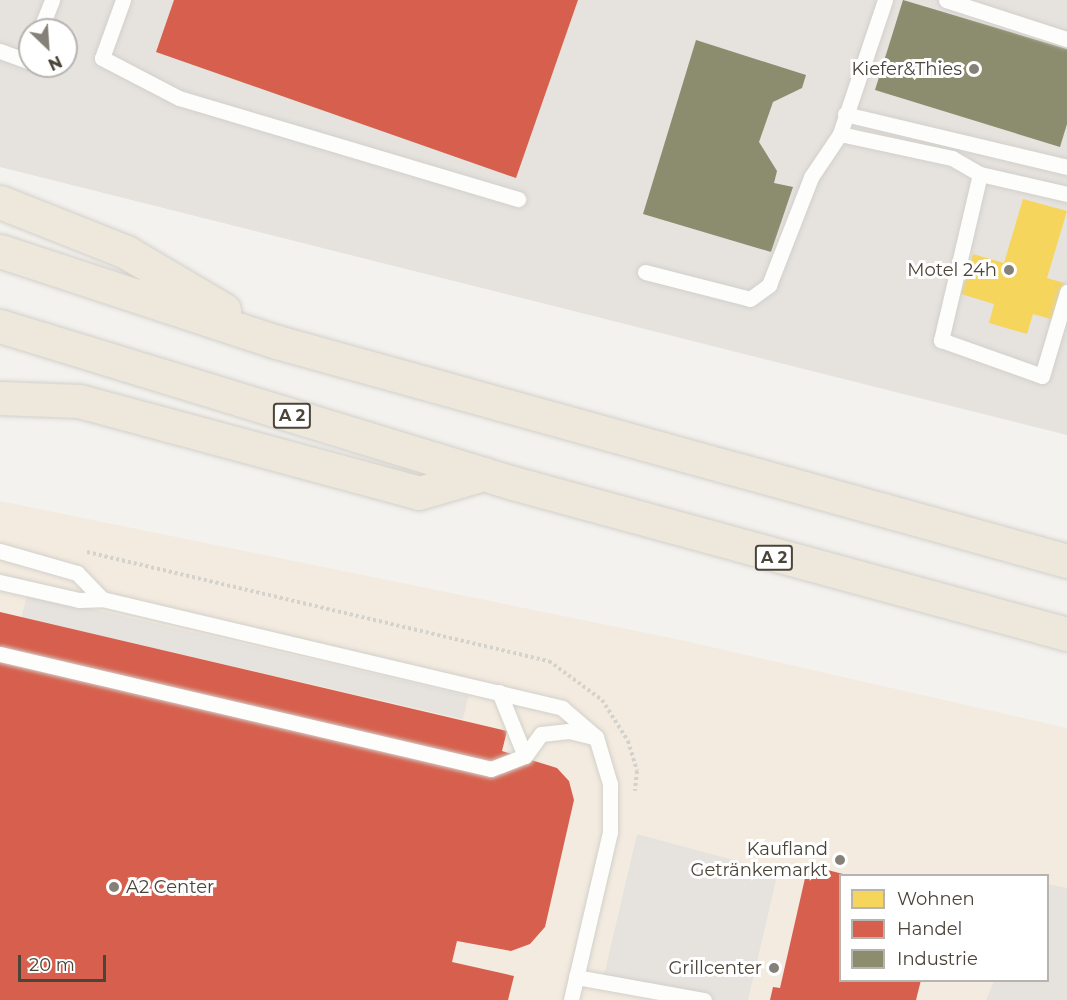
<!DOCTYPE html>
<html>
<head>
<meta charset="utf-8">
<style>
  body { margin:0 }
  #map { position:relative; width:1067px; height:1000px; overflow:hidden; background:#f4f2ee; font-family:Montserrat,sans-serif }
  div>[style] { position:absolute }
  .commercial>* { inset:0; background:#f3ebdf }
  .industrial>* { inset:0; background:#e6e2de }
  .parking>* { inset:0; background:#e6e3df; transform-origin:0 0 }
  .homes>* { inset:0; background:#f6d55c }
  .shops>* { inset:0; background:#d6604d }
  .industry>* { inset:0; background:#8c8c6e }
  .path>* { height:4px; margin-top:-2px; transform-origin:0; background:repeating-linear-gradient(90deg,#d3d2cc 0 3px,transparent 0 6px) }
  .roads { filter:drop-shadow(0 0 2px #d2d0cb) drop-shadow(0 0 2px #d2d0cb) }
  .lane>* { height:15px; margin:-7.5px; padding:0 7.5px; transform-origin:7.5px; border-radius:7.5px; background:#fdfdfc }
  .highway>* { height:33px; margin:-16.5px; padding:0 16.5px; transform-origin:16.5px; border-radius:16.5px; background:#ede8db }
  .dots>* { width:16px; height:16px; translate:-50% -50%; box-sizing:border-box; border:3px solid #fff; border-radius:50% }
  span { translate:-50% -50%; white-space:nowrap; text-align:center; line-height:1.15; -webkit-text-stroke:6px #fff; paint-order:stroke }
  .shield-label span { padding:2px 4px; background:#fff; border:2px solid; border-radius:4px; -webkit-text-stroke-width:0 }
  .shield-label { font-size:16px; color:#4b4439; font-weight:700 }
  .poi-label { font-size:18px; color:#4b4439 }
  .right { translate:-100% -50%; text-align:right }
  .left { translate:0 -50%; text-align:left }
  .legend { position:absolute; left:839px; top:874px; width:210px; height:108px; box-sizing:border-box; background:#fff; border:2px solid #b7b4b0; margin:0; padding:8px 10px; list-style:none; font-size:18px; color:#4b4439 }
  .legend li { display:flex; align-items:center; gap:12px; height:30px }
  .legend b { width:30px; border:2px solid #b7b4b0 }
  .north { position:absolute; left:18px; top:18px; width:60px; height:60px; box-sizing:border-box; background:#fff; border:2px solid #b7b4b0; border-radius:50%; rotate:155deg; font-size:16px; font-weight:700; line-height:24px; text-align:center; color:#4b4439 }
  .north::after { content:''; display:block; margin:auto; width:21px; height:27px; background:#868178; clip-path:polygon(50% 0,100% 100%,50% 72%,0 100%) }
  .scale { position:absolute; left:18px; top:955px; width:88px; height:27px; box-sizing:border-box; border:3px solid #4b4439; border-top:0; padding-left:8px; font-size:18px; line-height:21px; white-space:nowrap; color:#4b4439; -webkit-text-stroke:4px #fff; paint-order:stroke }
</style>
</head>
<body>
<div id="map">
  <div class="commercial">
    <i style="clip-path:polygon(evenodd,0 501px,681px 640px,1067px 728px,1067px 1000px,0 1000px,0 501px,840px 876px,1048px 876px,1048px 980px,840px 980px,840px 876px)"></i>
  </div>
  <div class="industrial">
    <i style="clip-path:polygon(evenodd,0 0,1067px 0,1067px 435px,0 167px,0 0,30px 30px,66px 30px,66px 66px,30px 66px,30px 30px)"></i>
  </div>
  <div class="parking">
    <i style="left:27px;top:594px;width:453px;height:24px;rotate:13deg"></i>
    <i style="clip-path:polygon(637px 834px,778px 872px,748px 1000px,661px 1000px,601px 988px)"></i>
    <i style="clip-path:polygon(1048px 884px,1067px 888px,1067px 1000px,986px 1000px,994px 981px,1048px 980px)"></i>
  </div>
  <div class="homes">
    <i style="clip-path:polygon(1023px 199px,1067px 211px,1047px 278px,1064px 283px,1054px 320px,1033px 314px,1027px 334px,989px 323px,994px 304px,961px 294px,973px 254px,1004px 263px)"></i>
  </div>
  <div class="shops">
    <i style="clip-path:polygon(174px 0,578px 0,516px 178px,156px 52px)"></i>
    <i style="clip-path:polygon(0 612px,507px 731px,502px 751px,557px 768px,569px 781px,574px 800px,545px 927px,530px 944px,511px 951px,457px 941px,452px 962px,514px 976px,508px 1000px,0 1000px)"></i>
    <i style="clip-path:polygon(808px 865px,847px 875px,840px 876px,840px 980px,921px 980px,916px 1000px,770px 1000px,773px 987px,780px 988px)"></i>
  </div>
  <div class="industry">
    <i style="clip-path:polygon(903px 0,1067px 49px,1067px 124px,1060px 147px,875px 90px)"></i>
    <i style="clip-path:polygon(696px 40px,806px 75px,802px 88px,773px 102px,759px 142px,777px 171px,774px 183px,793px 187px,771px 252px,643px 214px)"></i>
  </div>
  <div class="path">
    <i style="left:87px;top:552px;width:475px;rotate:13.3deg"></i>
    <i style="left:549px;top:661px;width:66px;rotate:36.3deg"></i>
    <i style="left:602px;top:700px;width:49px;rotate:57.6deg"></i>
    <i style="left:628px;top:741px;width:31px;rotate:73deg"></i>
    <i style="left:637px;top:771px;width:20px;rotate:96deg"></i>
  </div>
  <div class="roads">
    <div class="lane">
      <i style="left:123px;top:0;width:62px;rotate:109.9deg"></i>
      <i style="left:102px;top:58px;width:87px;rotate:27.5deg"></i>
      <i style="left:179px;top:98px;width:354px;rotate:16.6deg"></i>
      <i style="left:885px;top:0;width:141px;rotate:108.6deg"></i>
      <i style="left:840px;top:134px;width:115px;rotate:12.1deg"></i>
      <i style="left:952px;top:158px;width:32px;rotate:30deg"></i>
      <i style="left:980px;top:174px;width:89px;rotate:12.9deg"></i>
      <i style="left:946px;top:0;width:127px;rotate:17.9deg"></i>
      <i style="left:40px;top:30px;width:32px;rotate:-68deg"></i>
      <i style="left:0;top:51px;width:30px;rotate:20deg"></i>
      <i style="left:28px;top:61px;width:5px;rotate:-68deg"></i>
      <i style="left:845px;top:114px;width:228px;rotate:13.4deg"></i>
      <i style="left:980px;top:174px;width:171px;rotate:103.2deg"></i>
      <i style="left:941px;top:340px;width:107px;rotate:19.6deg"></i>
      <i style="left:1042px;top:376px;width:88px;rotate:-73.4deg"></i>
      <i style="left:645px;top:272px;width:108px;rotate:14.4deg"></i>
      <i style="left:750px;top:299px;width:24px;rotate:-36deg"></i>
      <i style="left:769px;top:285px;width:116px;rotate:-68.7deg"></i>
      <i style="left:811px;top:177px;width:52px;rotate:-56deg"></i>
      <i style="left:0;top:551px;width:80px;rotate:15.9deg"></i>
      <i style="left:77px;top:573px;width:36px;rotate:46deg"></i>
      <i style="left:0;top:582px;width:81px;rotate:12.8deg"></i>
      <i style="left:79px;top:600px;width:23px;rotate:-2deg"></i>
      <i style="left:102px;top:599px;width:473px;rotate:13.3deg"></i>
      <i style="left:562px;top:708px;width:45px;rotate:40.5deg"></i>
      <i style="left:596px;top:737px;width:49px;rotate:73.4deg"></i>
      <i style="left:610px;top:784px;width:48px;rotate:90deg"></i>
      <i style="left:610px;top:832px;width:172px;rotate:103.1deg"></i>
      <i style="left:0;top:654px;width:504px;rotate:13.18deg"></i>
      <i style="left:491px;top:769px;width:36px;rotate:-21deg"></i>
      <i style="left:525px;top:756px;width:27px;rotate:-54deg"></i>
      <i style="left:541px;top:734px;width:28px;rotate:-6deg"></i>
      <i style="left:569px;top:731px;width:25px;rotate:14deg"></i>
      <i style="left:499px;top:692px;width:69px;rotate:67.9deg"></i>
      <i style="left:576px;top:977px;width:130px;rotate:10.2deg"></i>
    </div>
    <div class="highway">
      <i style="left:0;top:202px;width:136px;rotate:21.6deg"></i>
      <i style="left:126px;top:252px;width:114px;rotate:30.6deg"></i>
      <i style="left:0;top:251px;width:292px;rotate:18.2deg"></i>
      <i style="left:277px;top:342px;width:820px;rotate:15.49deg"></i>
      <i style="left:0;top:326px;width:536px;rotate:17.02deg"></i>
      <i style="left:513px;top:483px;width:574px;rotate:15.25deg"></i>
      <i style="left:0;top:398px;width:79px;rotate:2.2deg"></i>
      <i style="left:79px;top:401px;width:352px;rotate:15.1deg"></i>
      <i style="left:419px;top:493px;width:68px;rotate:-16.3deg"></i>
    </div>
  </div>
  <div class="dots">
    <i style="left:974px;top:69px;background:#868178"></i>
    <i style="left:1009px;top:270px;background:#868178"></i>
    <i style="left:840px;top:860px;background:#868178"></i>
    <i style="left:114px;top:887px;background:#868178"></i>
    <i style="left:774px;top:968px;background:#868178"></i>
  </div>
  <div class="shield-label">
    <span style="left:292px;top:416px">A 2</span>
    <span style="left:774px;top:558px">A 2</span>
  </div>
  <div class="poi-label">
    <span class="right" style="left:962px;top:69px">Kiefer&amp;Thies</span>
    <span class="right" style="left:997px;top:270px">Motel 24h</span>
    <span class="right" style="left:828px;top:860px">Kaufland<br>Getränkemarkt</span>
    <span class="left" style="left:126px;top:887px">A2 Center</span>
    <span class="right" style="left:762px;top:968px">Grillcenter</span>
  </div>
  <ul class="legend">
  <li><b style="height:16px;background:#f6d55c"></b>Wohnen</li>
  <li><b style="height:16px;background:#d6604d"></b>Handel</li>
  <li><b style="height:16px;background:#8c8c6e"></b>Industrie</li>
  </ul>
  <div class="north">N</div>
  <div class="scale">20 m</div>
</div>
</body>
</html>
